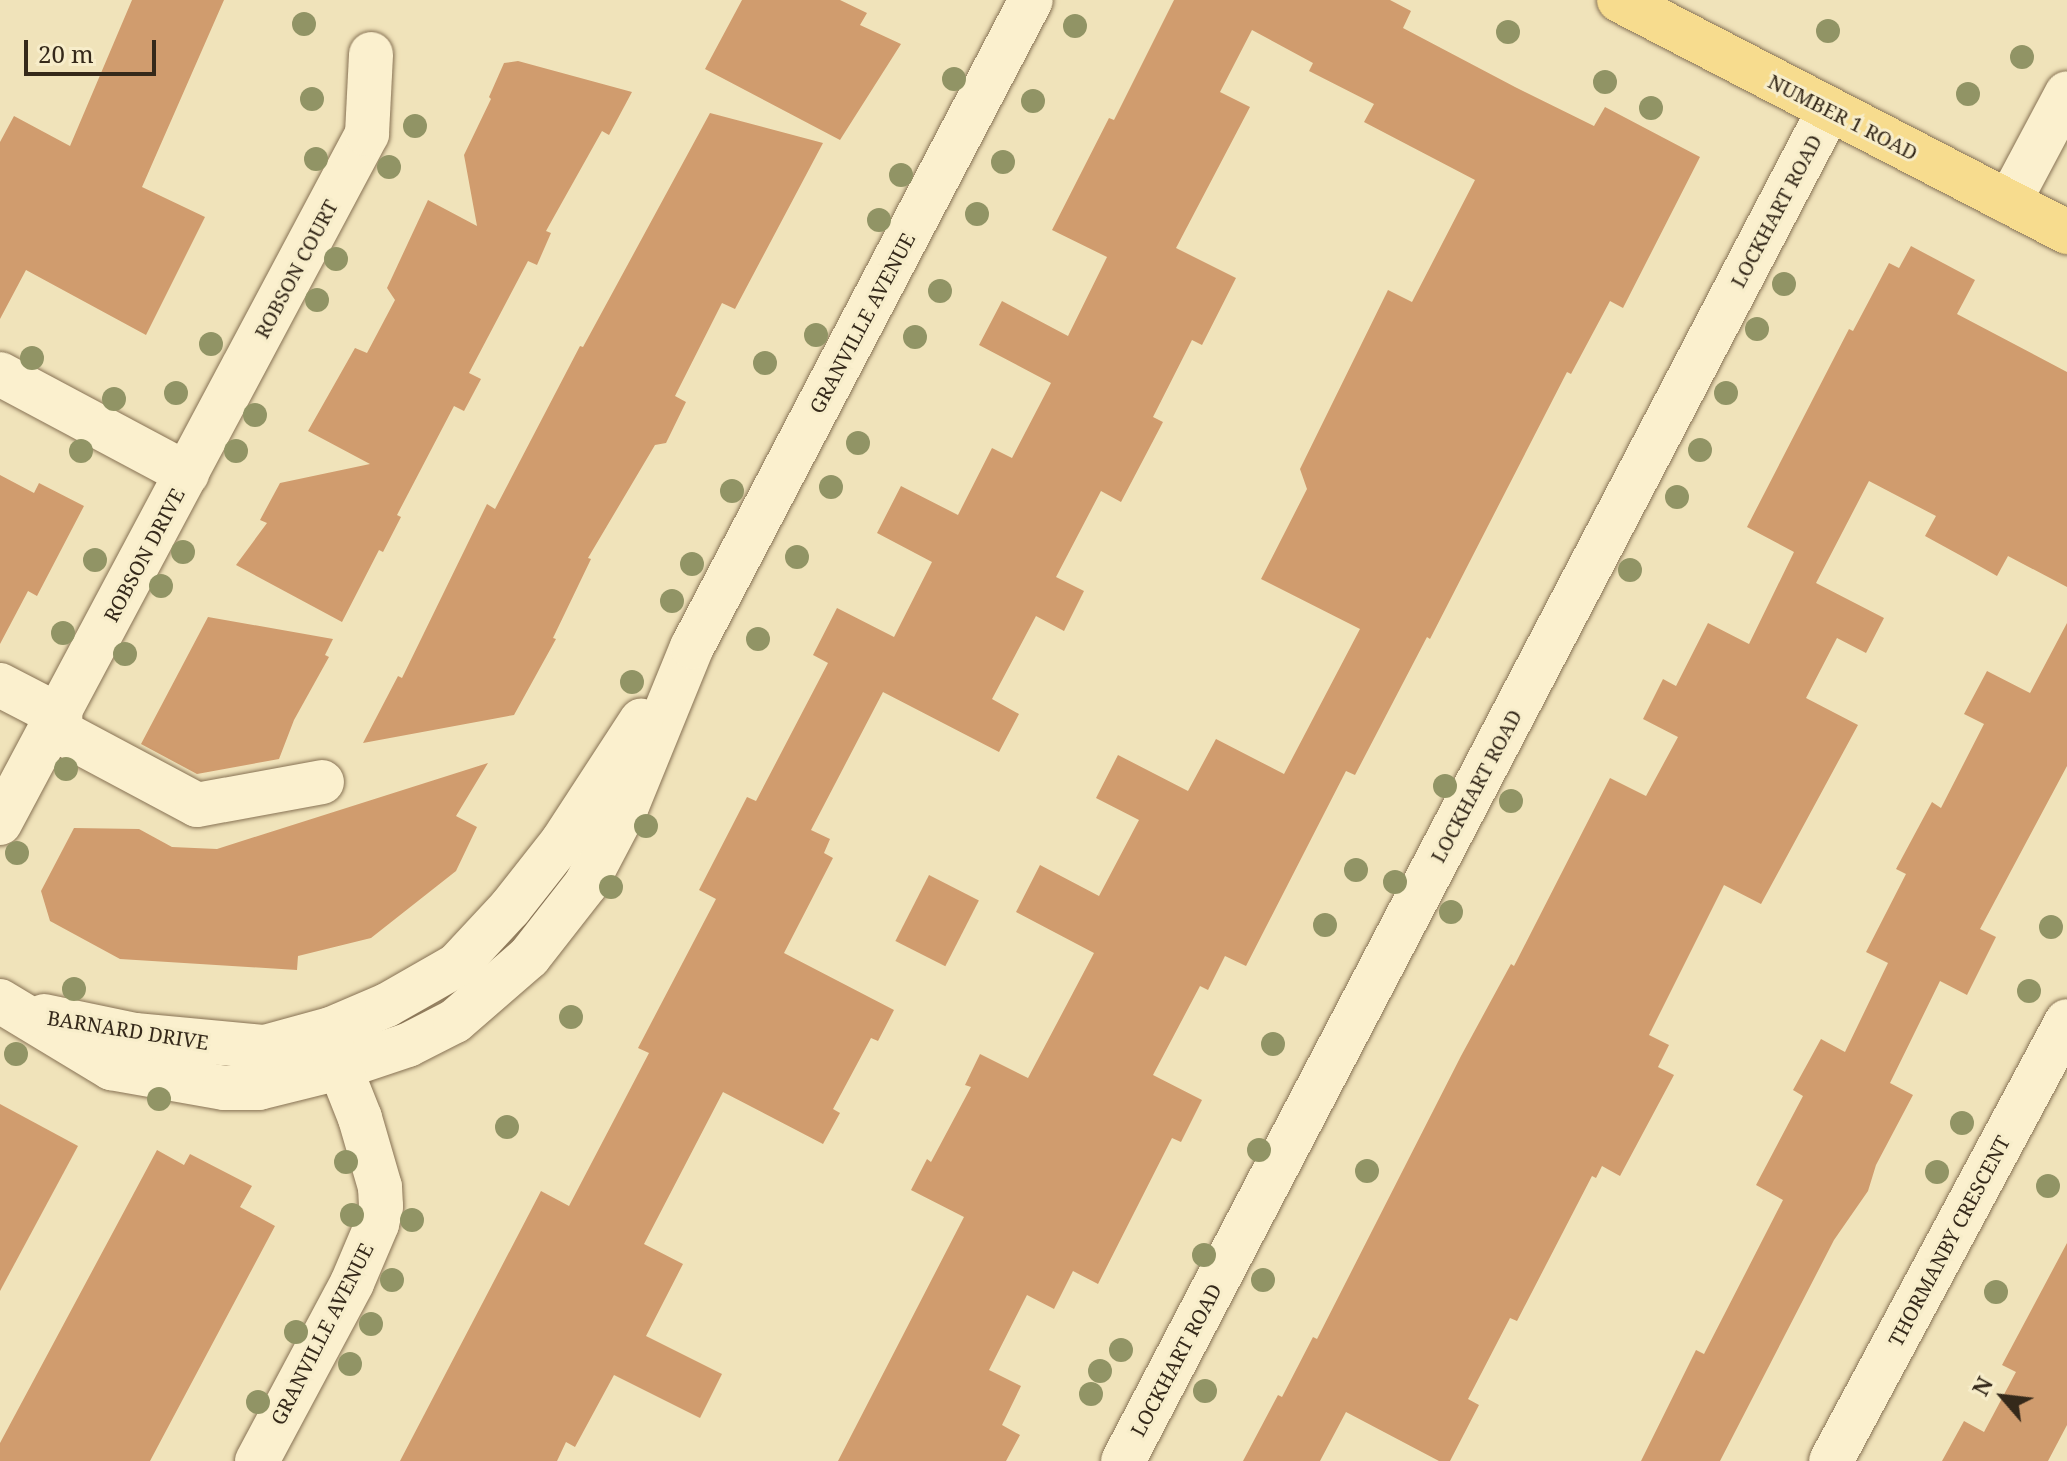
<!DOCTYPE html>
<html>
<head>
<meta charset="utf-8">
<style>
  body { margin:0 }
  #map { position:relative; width:2067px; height:1461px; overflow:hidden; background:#f0e3ba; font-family:"Noto Serif",serif }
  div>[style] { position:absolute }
  .building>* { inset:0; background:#d09c6e; transform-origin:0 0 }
  .roads { filter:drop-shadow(0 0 2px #877254) drop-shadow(0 0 2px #877254) }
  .minor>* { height:44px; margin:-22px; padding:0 22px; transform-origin:22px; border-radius:22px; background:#fbf0ce }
  .major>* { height:44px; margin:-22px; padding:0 22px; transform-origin:22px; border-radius:22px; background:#f7dc8e }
  .trees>* { width:24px; height:24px; margin:-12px; border-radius:50%; background:#919465 }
  span { translate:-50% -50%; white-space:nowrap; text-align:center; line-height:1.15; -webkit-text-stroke:6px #f7edca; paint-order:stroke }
  .street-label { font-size:20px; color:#35291a }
  .north { position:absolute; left:1963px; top:1357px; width:80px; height:80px; -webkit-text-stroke:6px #f7edca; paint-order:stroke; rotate:298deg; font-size:22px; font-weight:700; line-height:32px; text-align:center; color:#35291a }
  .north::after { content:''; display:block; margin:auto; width:28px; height:36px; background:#35291a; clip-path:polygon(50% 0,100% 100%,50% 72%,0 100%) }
  .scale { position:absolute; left:24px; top:40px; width:132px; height:36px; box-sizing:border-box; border:4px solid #35291a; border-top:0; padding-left:10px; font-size:24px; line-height:28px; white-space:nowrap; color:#35291a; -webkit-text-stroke:6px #f7edca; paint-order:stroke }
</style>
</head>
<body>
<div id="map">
  <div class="building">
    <i style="clip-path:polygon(132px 0,224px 0,142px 187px,205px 217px,146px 335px,26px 270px,0 319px,0 142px,14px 116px,70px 146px)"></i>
    <i style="clip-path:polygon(742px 0,840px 0,867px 13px,860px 25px,901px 44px,840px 140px,705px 69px)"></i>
    <i style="clip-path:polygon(1174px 0,1390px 0,1411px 11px,1403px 28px,1515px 87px,1594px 126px,1605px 107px,1700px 157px,1623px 308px,1610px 301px,1571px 374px,1567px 372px,1430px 639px,1427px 637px,1355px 775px,1346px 771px,1246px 966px,1225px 956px,1208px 990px,1200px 986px,1153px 1075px,1202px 1100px,1181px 1142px,1172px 1138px,1098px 1284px,1073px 1271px,1054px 1309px,1027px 1295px,989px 1370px,1021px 1386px,1002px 1425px,1020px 1435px,1006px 1461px,838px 1461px,964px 1217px,911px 1190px,927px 1159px,931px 1162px,971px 1087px,965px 1085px,980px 1054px,1028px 1078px,1094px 953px,1016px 912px,1040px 865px,1099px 896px,1139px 820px,1096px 798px,1118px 755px,1188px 791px,1216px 739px,1284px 774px,1360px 629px,1261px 579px,1307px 489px,1300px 469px,1388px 290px,1412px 302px,1475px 180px,1364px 122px,1374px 104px,1309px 71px,1313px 63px,1252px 30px,1220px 92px,1250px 107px,1176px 248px,1236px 278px,1202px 345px,1192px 340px,1153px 417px,1163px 422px,1121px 502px,1101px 491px,1056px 577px,1084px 591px,1064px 631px,1036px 616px,992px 699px,1019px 714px,999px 752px,883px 692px,811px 830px,830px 839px,824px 853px,833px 858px,784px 953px,894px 1010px,878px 1041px,871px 1038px,833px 1109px,840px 1113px,823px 1144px,723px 1092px,644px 1244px,683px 1264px,646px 1336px,722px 1374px,700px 1418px,614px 1375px,575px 1447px,566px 1442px,557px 1461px,400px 1461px,541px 1191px,569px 1206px,649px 1053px,638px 1048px,716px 899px,699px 890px,747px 797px,756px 801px,828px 663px,813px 655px,837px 608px,894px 637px,932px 562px,877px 533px,901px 486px,958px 515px,992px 448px,1012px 458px,1051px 383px,979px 345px,1002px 301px,1068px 336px,1107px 257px,1052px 230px,1109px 118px,1114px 120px)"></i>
    <i style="clip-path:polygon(518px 61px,632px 92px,609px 135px,602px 131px,546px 231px,551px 233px,537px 265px,528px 261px,469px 373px,481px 379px,464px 411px,454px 406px,397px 515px,401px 517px,383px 552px,379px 550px,342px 622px,236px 565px,267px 523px,260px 520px,280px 483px,370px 464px,308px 431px,355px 348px,367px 353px,395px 300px,387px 288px,428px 200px,477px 226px,464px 155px,491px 99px,489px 97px,504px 63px)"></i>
    <i style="clip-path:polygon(710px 113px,823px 143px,735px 309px,722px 303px,675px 396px,686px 402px,666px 443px,655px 445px,588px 558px,591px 559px,553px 638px,556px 639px,514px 715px,363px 743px,398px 676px,402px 678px,487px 504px,495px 509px,580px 346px,583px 347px)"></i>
    <i style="clip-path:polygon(1911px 246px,1975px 280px,1957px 314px,2067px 372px,2067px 587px,2008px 556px,1997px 576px,1967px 559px,1925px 536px,1936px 516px,1869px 481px,1816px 583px,1884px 618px,1866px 653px,1837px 638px,1806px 698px,1858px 725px,1761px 904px,1724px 885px,1649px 1035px,1669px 1045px,1658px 1067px,1674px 1075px,1620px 1176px,1602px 1166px,1596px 1178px,1592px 1176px,1517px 1321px,1510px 1318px,1468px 1399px,1479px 1405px,1450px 1461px,1439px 1461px,1346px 1412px,1320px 1461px,1243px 1461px,1278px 1395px,1282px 1397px,1313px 1337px,1317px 1339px,1461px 1056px,1511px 964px,1514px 966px,1610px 778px,1646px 796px,1678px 737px,1643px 719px,1663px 679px,1676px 686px,1708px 623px,1749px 644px,1794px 552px,1747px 527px,1849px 329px,1853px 331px,1889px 263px,1899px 268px)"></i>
    <i style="clip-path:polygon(0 475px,34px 493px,39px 483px,84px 506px,37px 596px,28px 591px,0 644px)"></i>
    <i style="clip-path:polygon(208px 617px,333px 639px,325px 655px,329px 657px,294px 720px,279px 759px,197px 774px,141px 744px)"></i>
    <i style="clip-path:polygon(2067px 623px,2067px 766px,1980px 929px,1996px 937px,1967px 995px,1940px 981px,1890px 1083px,1913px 1095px,1876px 1165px,1868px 1191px,1834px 1240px,1720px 1461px,1641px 1461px,1696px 1350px,1704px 1354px,1783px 1200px,1756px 1185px,1803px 1096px,1793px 1090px,1821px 1039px,1845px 1052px,1888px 963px,1866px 952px,1906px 874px,1896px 869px,1932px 802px,1941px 808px,1984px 724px,1964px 714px,1987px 671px,2030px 693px)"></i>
    <i style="clip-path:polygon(488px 763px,456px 816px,477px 827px,456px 871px,371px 938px,298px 956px,297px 970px,120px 959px,50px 921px,41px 891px,74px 828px,139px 829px,172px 847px,217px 849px)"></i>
    <i style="left:929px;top:875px;width:56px;height:74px;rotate:27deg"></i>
    <i style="clip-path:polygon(0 1104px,78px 1146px,0 1291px)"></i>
    <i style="clip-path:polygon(157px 1150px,184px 1165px,190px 1154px,252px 1186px,240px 1207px,275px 1226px,150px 1461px,0 1461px,0 1443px)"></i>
    <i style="clip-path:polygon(2067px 1243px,2067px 1425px,2048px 1461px,1942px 1461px,1964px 1421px,1984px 1432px,2016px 1372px,2002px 1365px)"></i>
  </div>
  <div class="roads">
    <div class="minor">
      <i style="left:2009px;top:202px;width:123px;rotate:-62deg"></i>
      <i style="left:0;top:374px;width:212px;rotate:28.1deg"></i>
      <i style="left:0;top:685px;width:68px;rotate:27.3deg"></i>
      <i style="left:53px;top:728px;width:163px;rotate:28.1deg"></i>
      <i style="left:197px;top:805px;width:127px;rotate:-10.4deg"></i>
      <i style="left:0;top:823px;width:781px;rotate:-61.96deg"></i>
      <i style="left:367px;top:134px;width:80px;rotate:-87.1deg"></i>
      <i style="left:0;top:1001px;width:130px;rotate:31.1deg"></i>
      <i style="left:111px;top:1068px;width:115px;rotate:10deg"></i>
      <i style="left:224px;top:1088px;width:35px"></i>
      <i style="left:259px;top:1088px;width:82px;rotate:-14deg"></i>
      <i style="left:339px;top:1068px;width:73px;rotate:-18.4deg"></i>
      <i style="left:408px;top:1045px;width:53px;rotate:-27.1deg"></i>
      <i style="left:455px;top:1021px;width:98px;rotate:-40.9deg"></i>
      <i style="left:529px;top:957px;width:93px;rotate:-52deg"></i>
      <i style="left:586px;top:884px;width:88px;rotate:-62.3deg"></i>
      <i style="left:627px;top:806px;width:172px;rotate:-67.8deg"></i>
      <i style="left:692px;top:647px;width:730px;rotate:-62.35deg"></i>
      <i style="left:44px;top:1016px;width:93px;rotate:11.8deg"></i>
      <i style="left:135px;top:1035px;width:131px;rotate:5.3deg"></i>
      <i style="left:265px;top:1047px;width:68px;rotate:-15.3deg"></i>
      <i style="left:331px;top:1029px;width:61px;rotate:-23.2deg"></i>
      <i style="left:387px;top:1005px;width:81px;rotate:-29.7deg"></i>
      <i style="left:457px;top:965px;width:78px;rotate:-47.1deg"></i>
      <i style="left:510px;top:908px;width:84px;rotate:-51.8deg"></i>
      <i style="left:562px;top:842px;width:145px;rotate:-56.9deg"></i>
      <i style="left:257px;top:1461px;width:202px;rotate:-61.9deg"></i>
      <i style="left:352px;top:1283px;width:64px;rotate:-67deg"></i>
      <i style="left:377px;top:1224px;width:18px;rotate:-77deg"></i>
      <i style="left:381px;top:1206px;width:19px;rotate:-93deg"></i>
      <i style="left:380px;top:1187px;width:72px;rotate:-106.2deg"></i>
      <i style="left:360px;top:1118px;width:84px;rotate:-111.7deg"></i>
      <i style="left:1123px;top:1461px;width:1524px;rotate:-62.41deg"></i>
      <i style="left:1831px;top:1461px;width:499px;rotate:-61.8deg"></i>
    </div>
    <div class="major">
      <i style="left:1619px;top:0;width:505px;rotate:27.38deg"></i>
    </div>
  </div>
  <div class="trees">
    <i style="left:304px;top:24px"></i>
    <i style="left:1075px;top:26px"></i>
    <i style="left:1828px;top:31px"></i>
    <i style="left:1508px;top:32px"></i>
    <i style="left:2022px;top:57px"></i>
    <i style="left:954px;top:79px"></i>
    <i style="left:1605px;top:82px"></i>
    <i style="left:1968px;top:94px"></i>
    <i style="left:312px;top:99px"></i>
    <i style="left:1033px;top:101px"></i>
    <i style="left:1651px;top:108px"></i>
    <i style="left:415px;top:126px"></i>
    <i style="left:316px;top:159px"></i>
    <i style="left:1003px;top:162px"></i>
    <i style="left:389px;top:167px"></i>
    <i style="left:901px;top:175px"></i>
    <i style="left:977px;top:214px"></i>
    <i style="left:879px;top:220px"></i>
    <i style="left:336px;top:259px"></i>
    <i style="left:1784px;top:284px"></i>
    <i style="left:940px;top:291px"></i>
    <i style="left:317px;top:300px"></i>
    <i style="left:1757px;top:329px"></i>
    <i style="left:816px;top:335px"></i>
    <i style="left:915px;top:337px"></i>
    <i style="left:211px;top:344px"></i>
    <i style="left:32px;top:358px"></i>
    <i style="left:765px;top:363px"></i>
    <i style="left:176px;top:393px"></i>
    <i style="left:1726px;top:393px"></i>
    <i style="left:114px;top:399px"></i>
    <i style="left:255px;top:415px"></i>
    <i style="left:858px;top:443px"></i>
    <i style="left:1700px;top:450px"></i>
    <i style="left:81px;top:451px"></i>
    <i style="left:236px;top:451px"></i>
    <i style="left:831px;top:487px"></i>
    <i style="left:732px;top:491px"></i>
    <i style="left:1677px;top:497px"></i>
    <i style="left:183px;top:552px"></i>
    <i style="left:797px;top:557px"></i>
    <i style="left:95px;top:560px"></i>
    <i style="left:692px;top:564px"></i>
    <i style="left:1630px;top:570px"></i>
    <i style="left:161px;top:586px"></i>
    <i style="left:672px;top:601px"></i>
    <i style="left:63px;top:633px"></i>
    <i style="left:758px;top:639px"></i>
    <i style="left:125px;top:654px"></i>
    <i style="left:632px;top:682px"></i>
    <i style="left:66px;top:769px"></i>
    <i style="left:1445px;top:786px"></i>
    <i style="left:1511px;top:801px"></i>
    <i style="left:646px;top:826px"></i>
    <i style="left:17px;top:853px"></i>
    <i style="left:1356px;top:870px"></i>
    <i style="left:1395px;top:882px"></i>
    <i style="left:611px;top:887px"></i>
    <i style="left:1451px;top:912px"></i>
    <i style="left:1325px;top:925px"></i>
    <i style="left:2051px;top:927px"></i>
    <i style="left:74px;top:989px"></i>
    <i style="left:2029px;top:991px"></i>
    <i style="left:571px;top:1017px"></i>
    <i style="left:1273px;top:1044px"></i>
    <i style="left:16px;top:1054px"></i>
    <i style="left:159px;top:1099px"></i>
    <i style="left:1962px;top:1123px"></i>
    <i style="left:507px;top:1127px"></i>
    <i style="left:1259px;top:1150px"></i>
    <i style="left:346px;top:1162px"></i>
    <i style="left:1367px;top:1171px"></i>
    <i style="left:1937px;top:1172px"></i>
    <i style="left:2048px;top:1186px"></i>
    <i style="left:352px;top:1215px"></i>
    <i style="left:412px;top:1220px"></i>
    <i style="left:1204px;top:1255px"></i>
    <i style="left:392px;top:1280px"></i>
    <i style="left:1263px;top:1280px"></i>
    <i style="left:1996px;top:1292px"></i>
    <i style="left:371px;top:1324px"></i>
    <i style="left:296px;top:1332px"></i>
    <i style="left:1121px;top:1350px"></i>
    <i style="left:350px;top:1364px"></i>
    <i style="left:1100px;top:1371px"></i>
    <i style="left:1205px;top:1391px"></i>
    <i style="left:1091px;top:1394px"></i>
    <i style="left:258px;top:1402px"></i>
  </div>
  <div class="street-label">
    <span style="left:1843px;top:117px;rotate:27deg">NUMBER 1 ROAD</span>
    <span style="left:1776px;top:211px;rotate:-62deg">LOCKHART ROAD</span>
    <span style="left:296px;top:269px;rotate:-62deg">ROBSON COURT</span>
    <span style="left:862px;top:323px;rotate:-62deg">GRANVILLE AVENUE</span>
    <span style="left:144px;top:555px;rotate:-62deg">ROBSON DRIVE</span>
    <span style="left:1476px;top:786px;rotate:-62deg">LOCKHART ROAD</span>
    <span style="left:128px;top:1030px;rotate:9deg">BARNARD DRIVE</span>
    <span style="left:1949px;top:1241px;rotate:-62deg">THORMANBY CRESCENT</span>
    <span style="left:322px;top:1334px;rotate:-63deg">GRANVILLE AVENUE</span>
    <span style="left:1176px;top:1360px;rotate:-62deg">LOCKHART ROAD</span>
  </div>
  <div class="north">N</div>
  <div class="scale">20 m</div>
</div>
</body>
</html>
